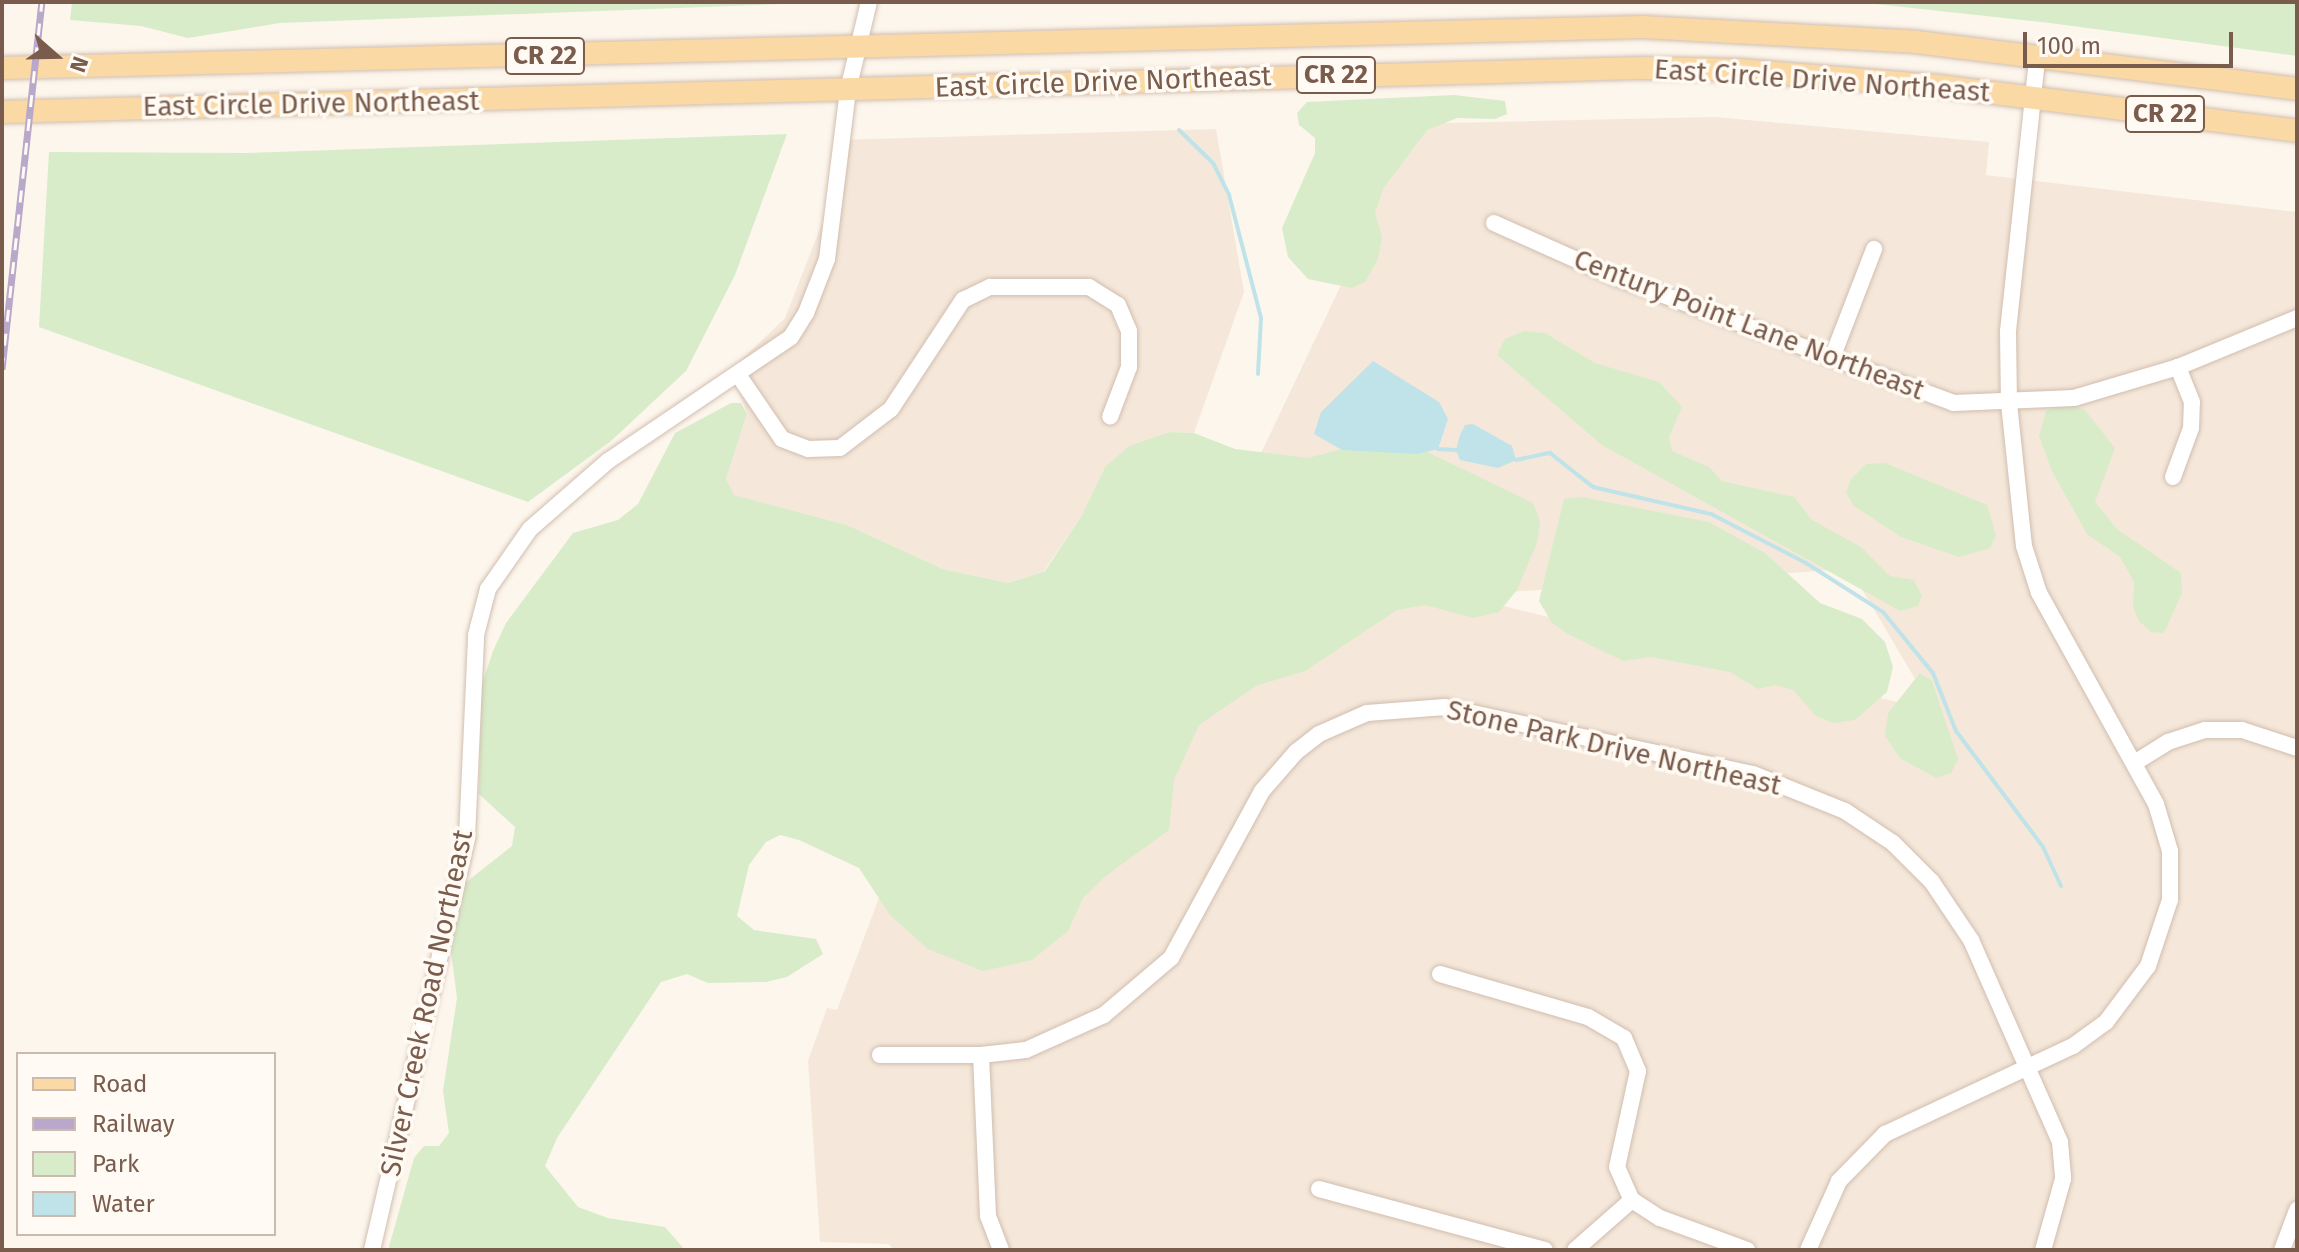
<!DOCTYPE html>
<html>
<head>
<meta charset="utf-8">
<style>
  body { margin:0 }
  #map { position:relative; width:2299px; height:1252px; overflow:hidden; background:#fdf6ec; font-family:"Fira Sans",sans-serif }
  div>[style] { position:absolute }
  .residential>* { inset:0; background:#f5e8da }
  .green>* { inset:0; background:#d8ecc9 }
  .water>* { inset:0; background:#bfe3e8 }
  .stream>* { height:4px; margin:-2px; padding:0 2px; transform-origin:2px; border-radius:2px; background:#bfe3e8 }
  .roads { filter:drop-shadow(0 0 2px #d1beb0) drop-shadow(0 0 2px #d1beb0) }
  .minor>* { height:16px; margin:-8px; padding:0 8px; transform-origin:8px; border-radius:8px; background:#fff }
  .major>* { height:22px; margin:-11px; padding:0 11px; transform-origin:11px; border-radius:11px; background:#fbd9a5 }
  .rail>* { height:7px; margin-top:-3.5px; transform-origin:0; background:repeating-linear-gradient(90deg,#fffaf3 0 12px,#b9a8c9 0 24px); box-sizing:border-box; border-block:2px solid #b9a8c9 }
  span { translate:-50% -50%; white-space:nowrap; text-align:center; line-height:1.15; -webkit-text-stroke:7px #fffaf3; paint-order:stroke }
  .shield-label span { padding:2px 6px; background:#fffaf3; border:2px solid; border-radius:6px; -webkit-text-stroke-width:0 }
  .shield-label { font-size:26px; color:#7a5c4d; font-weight:700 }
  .street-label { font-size:28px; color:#7a5c4d }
  .frame { position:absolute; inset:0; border:4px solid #7a5c4d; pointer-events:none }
  .legend { position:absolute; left:16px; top:1052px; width:260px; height:184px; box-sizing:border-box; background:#fffaf3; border:2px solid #cabbb1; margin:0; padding:10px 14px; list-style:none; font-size:24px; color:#7a5c4d }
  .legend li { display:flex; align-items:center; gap:16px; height:40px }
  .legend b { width:40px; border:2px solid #cabbb1 }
  .north { position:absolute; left:16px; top:16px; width:80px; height:80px; -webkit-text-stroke:6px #fffaf3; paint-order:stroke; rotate:110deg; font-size:22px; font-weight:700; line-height:32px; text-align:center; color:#7a5c4d }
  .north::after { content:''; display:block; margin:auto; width:28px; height:36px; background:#7a5c4d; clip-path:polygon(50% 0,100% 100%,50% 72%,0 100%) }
  .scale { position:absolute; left:2023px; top:32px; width:210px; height:36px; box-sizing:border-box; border:4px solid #7a5c4d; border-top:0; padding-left:10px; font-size:24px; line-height:28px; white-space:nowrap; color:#7a5c4d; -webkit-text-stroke:6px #fffaf3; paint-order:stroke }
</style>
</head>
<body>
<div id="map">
  <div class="residential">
    <i style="clip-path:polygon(evenodd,1715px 117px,1989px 142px,1986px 175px,2297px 212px,2297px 1250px,893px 1250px,889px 1244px,820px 1242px,808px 1061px,827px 1008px,837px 1010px,935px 748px,1182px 619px,1341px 285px,1402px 124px,1715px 117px,1850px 569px,1934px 711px,1463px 596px,1463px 595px,1850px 569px)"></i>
    <i style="clip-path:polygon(1216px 129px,1244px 292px,1194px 433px,1170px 432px,1105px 467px,1081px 517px,1044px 571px,1008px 583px,943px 569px,847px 525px,733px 495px,726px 479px,747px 414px,731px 370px,785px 318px,823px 221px,837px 140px)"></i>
  </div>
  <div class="green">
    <i style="clip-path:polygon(72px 2px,837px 2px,280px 23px,188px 38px,141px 26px,70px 20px)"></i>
    <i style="clip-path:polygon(1857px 2px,2297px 2px,2297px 56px,2050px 23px)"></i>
    <i style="clip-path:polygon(1454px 95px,1505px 101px,1507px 114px,1495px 119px,1457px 118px,1427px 130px,1383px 189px,1375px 213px,1382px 237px,1378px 259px,1365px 282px,1352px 288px,1308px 279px,1288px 257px,1282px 228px,1315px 153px,1315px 138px,1299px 125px,1297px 113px,1307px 102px)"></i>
    <i style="clip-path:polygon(787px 134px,735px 275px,686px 371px,611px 441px,528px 502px,39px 327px,49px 152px,247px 153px)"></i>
    <i style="clip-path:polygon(1524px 331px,1545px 333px,1595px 363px,1659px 382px,1682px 407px,1669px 437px,1672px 451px,1709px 467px,1722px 481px,1794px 497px,1812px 520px,1861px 547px,1890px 576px,1914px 580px,1922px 596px,1918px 606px,1900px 611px,1602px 445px,1497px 355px,1505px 339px)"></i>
    <i style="clip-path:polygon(731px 403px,741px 403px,747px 414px,726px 479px,734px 495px,847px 525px,943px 569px,1008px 583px,1045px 571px,1081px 517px,1105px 467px,1129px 446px,1170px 432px,1194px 433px,1235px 449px,1308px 458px,1357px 445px,1417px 447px,1533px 503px,1540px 521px,1537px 543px,1517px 590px,1499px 612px,1473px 618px,1425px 605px,1397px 610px,1305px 671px,1256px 686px,1199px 725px,1174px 780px,1169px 830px,1103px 878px,1083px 898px,1068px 931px,1032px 960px,983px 971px,928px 949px,890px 915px,859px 868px,799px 840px,780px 835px,766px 842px,749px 865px,737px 916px,754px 930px,816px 939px,823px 954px,787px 977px,766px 982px,708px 983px,687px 974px,661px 982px,557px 1138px,545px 1166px,578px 1207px,608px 1218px,665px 1227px,685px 1250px,388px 1250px,414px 1158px,424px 1146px,439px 1146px,449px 1133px,443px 1091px,457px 998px,450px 944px,464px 884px,512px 846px,515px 827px,479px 794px,481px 687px,493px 651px,506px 623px,573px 533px,618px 520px,638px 504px,675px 433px)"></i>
    <i style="clip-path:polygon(2067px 403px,2085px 410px,2115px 448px,2095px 502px,2117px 529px,2181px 573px,2182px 593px,2164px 633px,2151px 632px,2139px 621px,2133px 607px,2134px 582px,2120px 557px,2087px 534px,2052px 471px,2039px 436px,2046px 411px)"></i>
    <i style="clip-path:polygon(1885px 463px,1987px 505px,1996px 535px,1990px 548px,1959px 557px,1901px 537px,1854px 506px,1846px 493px,1851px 479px,1866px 464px)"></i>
    <i style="clip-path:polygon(1582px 497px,1709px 522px,1765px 553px,1820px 603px,1862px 619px,1885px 642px,1893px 667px,1887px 692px,1855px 720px,1833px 723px,1816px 716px,1793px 690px,1775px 685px,1758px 689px,1730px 672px,1651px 657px,1623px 661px,1568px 634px,1552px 623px,1539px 601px,1564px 499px)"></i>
    <i style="clip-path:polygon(1920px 673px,1932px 681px,1958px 759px,1951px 773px,1936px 778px,1900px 758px,1885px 736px,1888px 713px)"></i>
  </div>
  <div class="water">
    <i style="clip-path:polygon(1373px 361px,1439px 402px,1448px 419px,1438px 449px,1417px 454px,1342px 450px,1314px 434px,1321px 412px)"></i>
    <i style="clip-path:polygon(1473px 424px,1512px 446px,1516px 460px,1498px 468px,1460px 460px,1456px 450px,1460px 435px,1465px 425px)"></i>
  </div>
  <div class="stream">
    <i style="left:1179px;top:130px;width:47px;rotate:44.1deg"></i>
    <i style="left:1213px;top:163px;width:36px;rotate:63deg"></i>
    <i style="left:1229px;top:195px;width:127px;rotate:75.4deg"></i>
    <i style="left:1261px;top:318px;width:56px;rotate:93.1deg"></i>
    <i style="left:1438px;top:449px;width:18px;rotate:3deg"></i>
    <i style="left:1516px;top:460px;width:35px;rotate:-12deg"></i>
    <i style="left:1550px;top:453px;width:55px;rotate:38.3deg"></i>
    <i style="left:1593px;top:487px;width:121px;rotate:12.9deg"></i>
    <i style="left:1711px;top:514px;width:107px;rotate:27.3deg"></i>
    <i style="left:1806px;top:563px;width:91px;rotate:32.5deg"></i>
    <i style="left:1883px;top:612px;width:79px;rotate:50.7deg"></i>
    <i style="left:1933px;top:673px;width:62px;rotate:68.4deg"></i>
    <i style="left:1956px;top:731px;width:145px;rotate:53.1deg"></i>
    <i style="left:2043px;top:847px;width:43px;rotate:65.2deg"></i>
  </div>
  <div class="roads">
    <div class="minor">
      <i style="left:1494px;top:223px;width:133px;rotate:24.1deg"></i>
      <i style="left:1615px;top:277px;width:361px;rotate:20.4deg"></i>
      <i style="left:1953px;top:403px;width:121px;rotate:-2.4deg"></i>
      <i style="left:2074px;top:398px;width:109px;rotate:-16.6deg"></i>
      <i style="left:2178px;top:367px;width:129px;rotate:-22.4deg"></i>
      <i style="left:1832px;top:358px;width:117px;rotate:-68.9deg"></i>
      <i style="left:739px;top:376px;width:76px;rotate:55.7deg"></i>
      <i style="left:782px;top:439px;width:28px;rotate:21deg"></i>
      <i style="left:808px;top:449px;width:32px;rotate:-2deg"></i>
      <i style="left:840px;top:448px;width:64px;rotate:-37.4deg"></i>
      <i style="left:891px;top:409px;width:131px;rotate:-56.6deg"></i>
      <i style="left:963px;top:300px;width:30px;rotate:-26deg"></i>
      <i style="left:990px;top:287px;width:99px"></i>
      <i style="left:1089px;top:287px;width:34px;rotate:32deg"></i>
      <i style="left:1118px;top:305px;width:28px;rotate:67deg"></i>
      <i style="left:1129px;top:331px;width:36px;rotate:90deg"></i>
      <i style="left:1129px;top:367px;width:53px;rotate:110.8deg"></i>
      <i style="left:2173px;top:477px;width:52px;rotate:-69.8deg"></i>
      <i style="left:2191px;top:428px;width:26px;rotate:-88deg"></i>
      <i style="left:2192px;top:402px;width:38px;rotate:-112deg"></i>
      <i style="left:2136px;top:762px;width:38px;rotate:-32deg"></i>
      <i style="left:2168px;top:742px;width:39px;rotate:-18deg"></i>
      <i style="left:2205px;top:730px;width:37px"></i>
      <i style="left:2242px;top:730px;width:58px;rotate:18.1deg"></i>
      <i style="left:1440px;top:974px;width:154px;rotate:16.2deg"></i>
      <i style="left:1588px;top:1017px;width:42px;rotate:30.3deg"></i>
      <i style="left:1624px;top:1038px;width:36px;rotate:67deg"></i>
      <i style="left:1638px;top:1071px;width:98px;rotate:102.3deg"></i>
      <i style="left:1617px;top:1167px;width:36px;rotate:66deg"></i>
      <i style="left:1632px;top:1200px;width:33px;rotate:33deg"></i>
      <i style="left:1660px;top:1218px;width:93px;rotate:20.2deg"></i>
      <i style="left:880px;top:1055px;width:101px"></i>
      <i style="left:981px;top:1055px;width:45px;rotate:-6.3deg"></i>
      <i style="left:1026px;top:1050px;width:85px;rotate:-24.2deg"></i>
      <i style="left:1104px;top:1015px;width:88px;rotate:-40.4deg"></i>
      <i style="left:1171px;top:958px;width:190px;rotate:-61.4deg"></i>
      <i style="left:1262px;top:791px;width:52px;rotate:-48.9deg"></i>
      <i style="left:1296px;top:752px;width:29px;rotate:-38deg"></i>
      <i style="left:1319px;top:734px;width:52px;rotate:-23.6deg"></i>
      <i style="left:1367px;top:713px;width:78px;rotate:-4.4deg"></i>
      <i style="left:1445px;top:707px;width:315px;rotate:12.3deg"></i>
      <i style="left:1753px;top:774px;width:99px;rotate:21.9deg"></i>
      <i style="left:1845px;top:811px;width:58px;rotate:33.7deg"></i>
      <i style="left:1893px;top:843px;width:55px;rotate:45deg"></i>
      <i style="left:1932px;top:882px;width:70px;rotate:56.1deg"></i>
      <i style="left:1971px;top:940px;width:221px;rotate:66.2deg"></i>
      <i style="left:2060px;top:1142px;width:37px;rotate:85deg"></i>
      <i style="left:2063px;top:1179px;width:74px;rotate:105.7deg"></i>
      <i style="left:981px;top:1055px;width:161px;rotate:87.5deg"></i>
      <i style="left:988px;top:1216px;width:36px;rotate:69deg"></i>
      <i style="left:1319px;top:1189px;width:234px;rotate:15.1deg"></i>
      <i style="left:372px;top:1250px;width:424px;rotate:-77deg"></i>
      <i style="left:467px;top:837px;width:202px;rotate:-87.4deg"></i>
      <i style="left:476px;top:635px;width:48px;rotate:-75.4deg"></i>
      <i style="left:488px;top:589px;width:73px;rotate:-55deg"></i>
      <i style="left:530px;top:529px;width:103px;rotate:-41.1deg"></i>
      <i style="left:608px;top:461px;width:221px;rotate:-34.1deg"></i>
      <i style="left:791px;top:337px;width:28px;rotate:-58deg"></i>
      <i style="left:806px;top:313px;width:58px;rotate:-68.7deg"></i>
      <i style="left:827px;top:259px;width:170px;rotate:-82.9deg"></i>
      <i style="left:848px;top:90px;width:90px;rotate:-76.6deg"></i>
      <i style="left:1575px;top:1250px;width:76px;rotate:-41.3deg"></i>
      <i style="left:1808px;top:1250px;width:76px;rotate:-65.8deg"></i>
      <i style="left:1839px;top:1181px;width:66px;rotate:-45.6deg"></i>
      <i style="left:1885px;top:1134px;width:208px;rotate:-25.1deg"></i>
      <i style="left:2073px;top:1046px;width:41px;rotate:-36deg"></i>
      <i style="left:2106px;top:1022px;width:70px;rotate:-53.1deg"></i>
      <i style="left:2148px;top:966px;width:70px;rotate:-71.6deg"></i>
      <i style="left:2170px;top:900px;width:49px;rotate:-90deg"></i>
      <i style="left:2170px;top:851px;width:49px;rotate:-106.6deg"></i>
      <i style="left:2156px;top:804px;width:241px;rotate:-119deg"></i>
      <i style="left:2039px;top:593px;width:49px;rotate:-107.7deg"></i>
      <i style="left:2024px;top:546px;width:143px;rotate:-96deg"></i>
      <i style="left:2009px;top:404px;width:73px;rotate:-90.8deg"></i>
      <i style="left:2008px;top:331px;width:275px;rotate:-83.9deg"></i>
      <i style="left:2282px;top:1250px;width:43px;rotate:-69.4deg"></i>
    </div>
    <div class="major">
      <i style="left:2px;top:68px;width:1641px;rotate:-1.43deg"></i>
      <i style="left:1642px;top:27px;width:274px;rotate:3.1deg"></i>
      <i style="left:1916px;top:42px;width:384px;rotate:7deg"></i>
      <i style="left:2px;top:112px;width:1642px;rotate:-1.54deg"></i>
      <i style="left:1643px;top:68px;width:96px;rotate:1.2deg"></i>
      <i style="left:1739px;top:70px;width:200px;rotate:4.6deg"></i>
      <i style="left:1938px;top:86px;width:362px;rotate:7.1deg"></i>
    </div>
  </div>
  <div class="rail">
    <i style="left:2px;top:369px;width:369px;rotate:-83.8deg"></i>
  </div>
  <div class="shield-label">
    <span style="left:545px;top:56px">CR 22</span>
    <span style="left:1336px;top:75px">CR 22</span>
    <span style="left:2165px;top:114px">CR 22</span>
  </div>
  <div class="street-label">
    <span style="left:1822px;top:81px;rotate:4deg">East Circle Drive Northeast</span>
    <span style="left:1103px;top:82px;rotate:-2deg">East Circle Drive Northeast</span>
    <span style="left:311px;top:104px;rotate:-1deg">East Circle Drive Northeast</span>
    <span style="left:1749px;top:325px;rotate:21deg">Century Point Lane Northeast</span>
    <span style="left:1614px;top:748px;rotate:13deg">Stone Park Drive Northeast</span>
    <span style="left:427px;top:1003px;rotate:-78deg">Silver Creek Road Northeast</span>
  </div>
  <div class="frame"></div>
  <ul class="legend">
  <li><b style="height:10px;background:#fbd9a5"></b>Road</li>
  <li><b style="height:10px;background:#b9a8c9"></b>Railway</li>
  <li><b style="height:22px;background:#d8ecc9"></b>Park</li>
  <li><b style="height:22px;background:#bfe3e8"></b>Water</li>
  </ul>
  <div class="north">N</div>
  <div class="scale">100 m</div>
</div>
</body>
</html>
